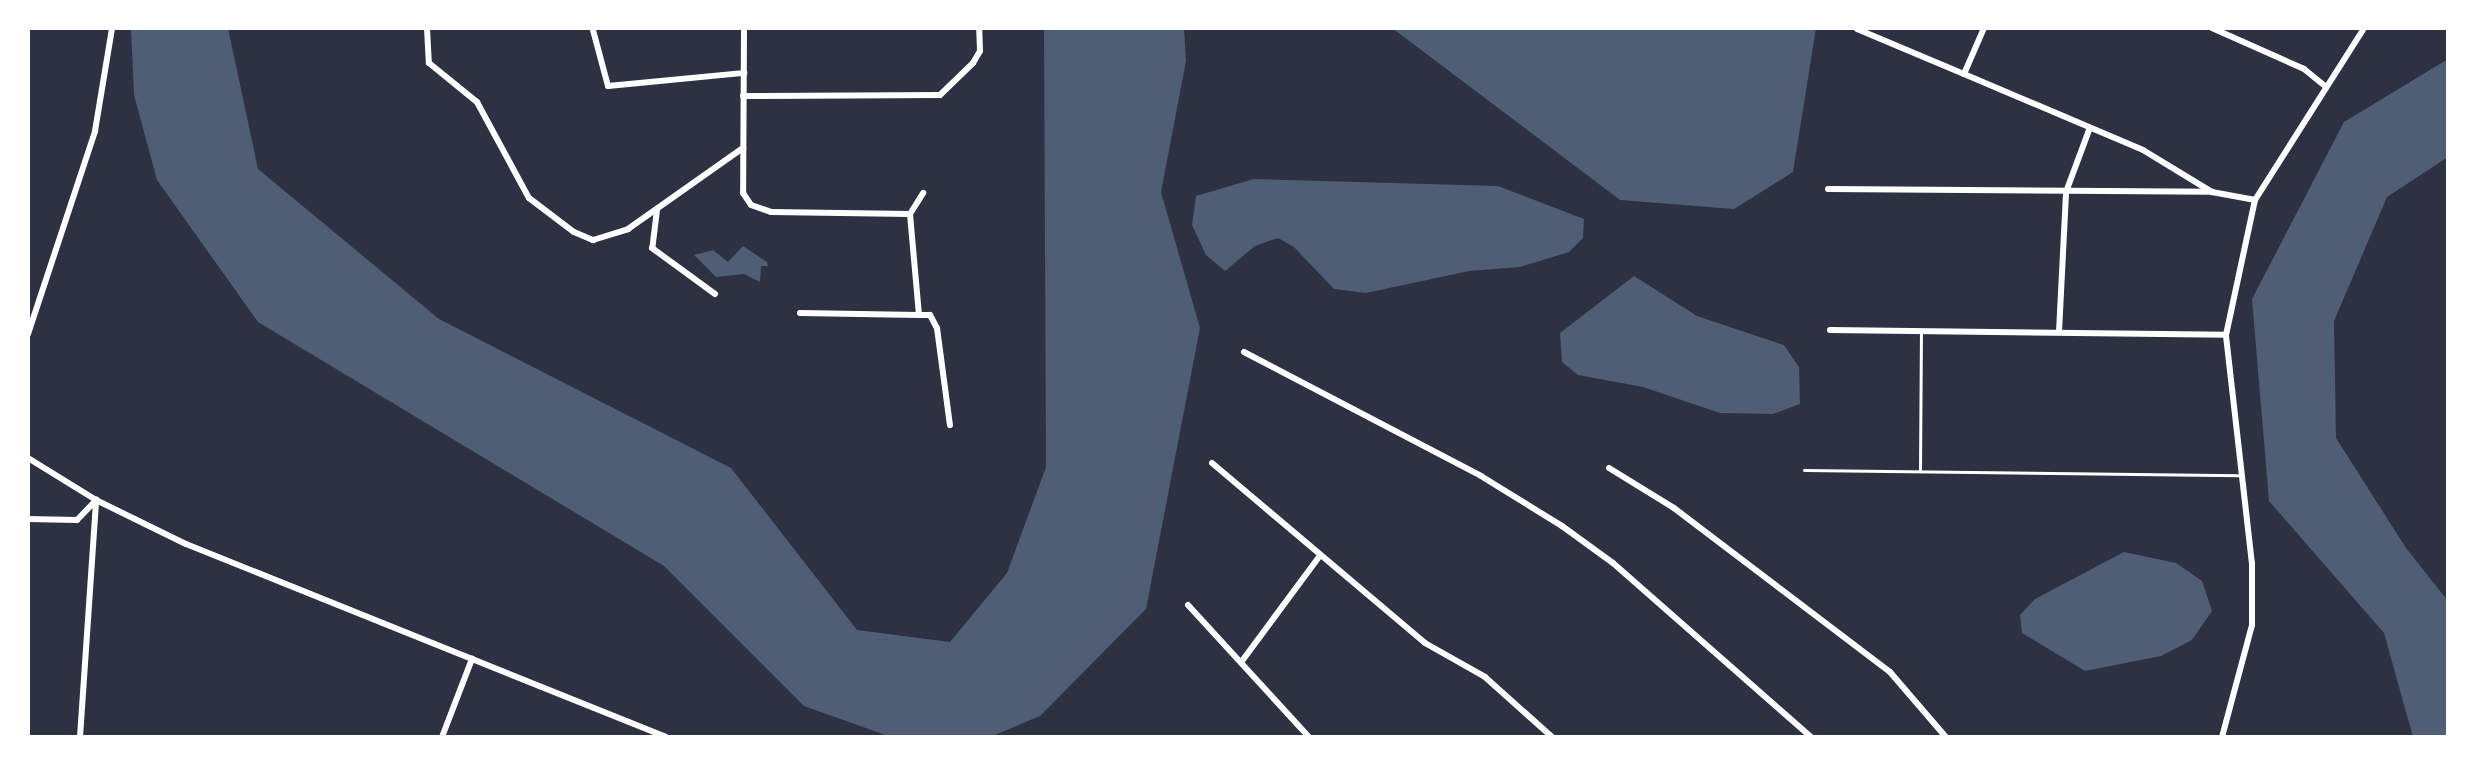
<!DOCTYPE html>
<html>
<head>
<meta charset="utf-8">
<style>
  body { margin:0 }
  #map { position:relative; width:2476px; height:765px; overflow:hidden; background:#2d3142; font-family:Inter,sans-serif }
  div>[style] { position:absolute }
  .water>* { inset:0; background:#4f5d75 }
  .service>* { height:3px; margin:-1.5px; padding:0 1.5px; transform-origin:1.5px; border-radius:1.5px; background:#fff }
  .minor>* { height:6px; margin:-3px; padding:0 3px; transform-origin:3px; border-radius:3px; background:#fff }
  span { translate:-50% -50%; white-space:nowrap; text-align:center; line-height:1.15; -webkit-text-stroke:6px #fff; paint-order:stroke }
  .frame { position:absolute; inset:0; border:30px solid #fff; pointer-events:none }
</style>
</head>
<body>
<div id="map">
  <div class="water">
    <i style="clip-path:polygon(131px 28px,228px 28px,258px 169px,439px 319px,731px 468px,857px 630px,950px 642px,1007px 573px,1046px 467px,1044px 28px,1184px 28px,1186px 61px,1161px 192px,1200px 328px,1146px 609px,1040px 716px,990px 737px,891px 737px,804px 706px,664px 566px,258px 322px,157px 180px,134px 95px)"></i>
    <i style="clip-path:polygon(1392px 28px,1816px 28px,1793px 172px,1734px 209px,1620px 200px)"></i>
    <i style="clip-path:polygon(2448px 59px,2448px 157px,2387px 197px,2334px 321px,2336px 438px,2406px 548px,2448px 601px,2448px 737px,2413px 737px,2384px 633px,2269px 501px,2252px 299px,2344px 122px)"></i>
    <i style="clip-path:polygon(1254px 179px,1498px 186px,1584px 219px,1583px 238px,1569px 252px,1520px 267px,1469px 271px,1366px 293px,1334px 289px,1294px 247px,1278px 238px,1255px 246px,1225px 271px,1206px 255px,1192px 225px,1196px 196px)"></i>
    <i style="clip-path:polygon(743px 246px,767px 262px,768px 266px,761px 266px,760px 282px,744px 274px,716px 277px,694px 255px,713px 250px,728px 262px)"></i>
    <i style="clip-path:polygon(1634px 276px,1697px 316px,1784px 345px,1799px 367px,1800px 404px,1773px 414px,1720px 413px,1643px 387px,1578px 375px,1562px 362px,1560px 333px)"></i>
    <i style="clip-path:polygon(2124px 552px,2176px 563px,2202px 581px,2212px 611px,2192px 640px,2161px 656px,2085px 671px,2022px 633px,2020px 615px,2035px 599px)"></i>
  </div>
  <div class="service">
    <i style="left:1804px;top:470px;width:435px;rotate:0.7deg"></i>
    <i style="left:1920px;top:470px;width:138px;rotate:-89.6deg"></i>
  </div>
  <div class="minor">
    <i style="left:427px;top:28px;width:35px;rotate:87deg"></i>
    <i style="left:429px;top:63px;width:62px;rotate:39.1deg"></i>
    <i style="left:477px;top:102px;width:109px;rotate:61.6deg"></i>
    <i style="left:529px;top:198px;width:56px;rotate:37.1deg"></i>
    <i style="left:574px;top:232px;width:21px;rotate:23deg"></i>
    <i style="left:593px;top:240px;width:37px;rotate:-17deg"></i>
    <i style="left:628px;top:229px;width:141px;rotate:-35.2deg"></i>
    <i style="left:744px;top:28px;width:165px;rotate:90.3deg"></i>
    <i style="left:743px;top:193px;width:14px;rotate:56deg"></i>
    <i style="left:751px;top:205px;width:21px;rotate:19deg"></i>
    <i style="left:771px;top:212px;width:139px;rotate:0.8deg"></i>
    <i style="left:910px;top:214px;width:25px;rotate:-58deg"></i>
    <i style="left:2212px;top:28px;width:101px;rotate:24deg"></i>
    <i style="left:2304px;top:69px;width:27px;rotate:39deg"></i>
    <i style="left:1857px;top:29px;width:116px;rotate:22.8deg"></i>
    <i style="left:1964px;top:74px;width:50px;rotate:-66.5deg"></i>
    <i style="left:593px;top:30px;width:58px;rotate:75deg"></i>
    <i style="left:608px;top:86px;width:137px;rotate:-5.5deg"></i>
    <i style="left:1964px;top:74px;width:194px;rotate:23deg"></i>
    <i style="left:2143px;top:150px;width:81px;rotate:31.3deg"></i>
    <i style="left:743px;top:96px;width:197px;rotate:-0.3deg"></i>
    <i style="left:940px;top:95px;width:46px;rotate:-44.1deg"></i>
    <i style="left:973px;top:63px;width:14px;rotate:-60deg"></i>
    <i style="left:980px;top:51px;width:23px;rotate:-92deg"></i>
    <i style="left:1828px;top:189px;width:384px;rotate:0.4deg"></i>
    <i style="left:2212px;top:192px;width:44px;rotate:10.5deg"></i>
    <i style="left:657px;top:210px;width:38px;rotate:97deg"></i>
    <i style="left:652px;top:248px;width:78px;rotate:36.1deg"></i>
    <i style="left:800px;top:313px;width:119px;rotate:1deg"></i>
    <i style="left:919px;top:315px;width:101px;rotate:-95.1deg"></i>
    <i style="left:919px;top:315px;width:11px"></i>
    <i style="left:930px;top:315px;width:15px;rotate:62deg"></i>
    <i style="left:937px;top:328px;width:98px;rotate:82.4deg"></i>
    <i style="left:1830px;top:330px;width:396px;rotate:0.7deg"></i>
    <i style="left:2059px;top:332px;width:140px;rotate:-87.1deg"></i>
    <i style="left:2066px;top:192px;width:66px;rotate:-69.6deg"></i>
    <i style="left:28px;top:334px;width:214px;rotate:-71.7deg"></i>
    <i style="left:95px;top:131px;width:104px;rotate:-80.6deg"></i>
    <i style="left:1244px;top:352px;width:267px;rotate:27.6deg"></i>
    <i style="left:1481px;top:476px;width:95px;rotate:31.7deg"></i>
    <i style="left:1562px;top:526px;width:63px;rotate:36deg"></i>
    <i style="left:1613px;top:563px;width:264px;rotate:41.3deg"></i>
    <i style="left:28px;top:458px;width:80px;rotate:31.7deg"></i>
    <i style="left:96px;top:500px;width:100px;rotate:26.1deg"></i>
    <i style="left:186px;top:544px;width:517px;rotate:21.9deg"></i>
    <i style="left:1212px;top:463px;width:279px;rotate:40.2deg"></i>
    <i style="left:1425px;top:643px;width:69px;rotate:29.5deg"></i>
    <i style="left:1485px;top:677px;width:90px;rotate:41.8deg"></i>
    <i style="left:1609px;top:468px;width:76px;rotate:31.6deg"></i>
    <i style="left:1674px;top:508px;width:271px;rotate:37.2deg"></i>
    <i style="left:1890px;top:672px;width:86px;rotate:49.3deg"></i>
    <i style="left:28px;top:519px;width:49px;rotate:1.2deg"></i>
    <i style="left:77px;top:520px;width:28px;rotate:-46deg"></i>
    <i style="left:1188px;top:605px;width:179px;rotate:47.5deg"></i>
    <i style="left:1242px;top:661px;width:129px;rotate:-53.5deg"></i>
    <i style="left:80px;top:737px;width:238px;rotate:-86.1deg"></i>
    <i style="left:442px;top:737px;width:84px;rotate:-69deg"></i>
    <i style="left:2222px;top:737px;width:116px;rotate:-75deg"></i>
    <i style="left:2252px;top:625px;width:61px;rotate:-90deg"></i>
    <i style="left:2252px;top:564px;width:230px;rotate:-96.5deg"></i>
    <i style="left:2226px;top:335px;width:138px;rotate:-77.9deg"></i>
    <i style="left:2255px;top:200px;width:204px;rotate:-57.6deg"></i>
  </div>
  <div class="frame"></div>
</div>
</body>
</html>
